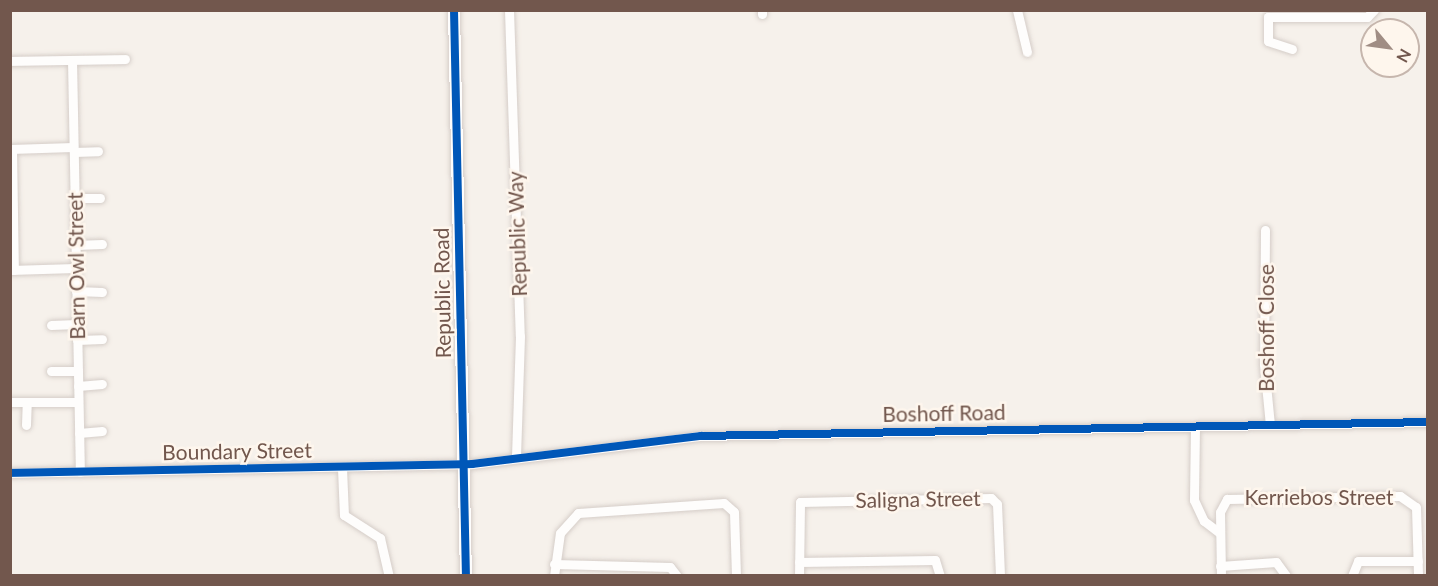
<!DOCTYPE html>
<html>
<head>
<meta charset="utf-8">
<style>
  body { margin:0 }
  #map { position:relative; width:1438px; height:586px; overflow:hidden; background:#f6f1eb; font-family:Lato,sans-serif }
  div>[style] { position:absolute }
  .roads { filter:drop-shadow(0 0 2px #d5cdc8) drop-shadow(0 0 2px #d5cdc8) }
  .street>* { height:9px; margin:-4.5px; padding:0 4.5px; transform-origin:4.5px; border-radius:4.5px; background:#fefdfc }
  .secondary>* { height:12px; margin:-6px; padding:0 6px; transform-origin:6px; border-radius:6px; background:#fefdfc }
  .cycleway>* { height:8px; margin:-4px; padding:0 4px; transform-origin:4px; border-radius:4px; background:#0057b8 }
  span { translate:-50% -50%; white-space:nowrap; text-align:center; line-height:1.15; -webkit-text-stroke:5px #fef6ed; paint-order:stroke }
  .street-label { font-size:21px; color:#72574d }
  .frame { position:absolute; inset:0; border:12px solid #72574d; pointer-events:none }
  .north { position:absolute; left:1360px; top:18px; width:60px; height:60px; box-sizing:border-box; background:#fef6ed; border:2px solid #c6b6ad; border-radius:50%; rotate:119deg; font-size:16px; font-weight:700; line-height:24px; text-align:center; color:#72574d }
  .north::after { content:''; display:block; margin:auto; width:21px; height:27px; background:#a08d84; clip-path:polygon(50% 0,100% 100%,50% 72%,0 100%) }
</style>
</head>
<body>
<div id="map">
  <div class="roads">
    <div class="street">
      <i style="left:509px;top:10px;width:326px;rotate:88.1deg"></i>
      <i style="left:520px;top:336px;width:121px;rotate:91.9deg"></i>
      <i style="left:1017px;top:10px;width:43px;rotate:76.6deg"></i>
      <i style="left:762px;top:14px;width:4px;rotate:-90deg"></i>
      <i style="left:1292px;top:49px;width:25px;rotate:-162deg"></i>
      <i style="left:1268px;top:41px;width:24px;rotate:-90deg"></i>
      <i style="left:1268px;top:17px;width:99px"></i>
      <i style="left:1367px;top:17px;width:10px;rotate:-45deg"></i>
      <i style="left:72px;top:60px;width:412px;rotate:88.9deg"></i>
      <i style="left:10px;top:61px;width:115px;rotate:-1deg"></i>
      <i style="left:10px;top:149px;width:63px;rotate:-1.8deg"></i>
      <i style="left:12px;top:149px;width:121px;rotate:89.1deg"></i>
      <i style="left:74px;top:152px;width:24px;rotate:-2deg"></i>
      <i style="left:75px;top:198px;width:25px"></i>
      <i style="left:1265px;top:230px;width:134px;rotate:90.4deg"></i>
      <i style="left:1264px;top:364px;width:61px;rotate:84.4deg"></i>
      <i style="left:75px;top:245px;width:27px;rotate:-2deg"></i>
      <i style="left:10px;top:270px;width:65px;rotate:-1.8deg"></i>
      <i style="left:76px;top:291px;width:26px;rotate:2deg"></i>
      <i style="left:51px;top:325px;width:26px;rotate:-2deg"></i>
      <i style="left:77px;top:340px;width:25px;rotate:-2deg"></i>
      <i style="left:51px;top:371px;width:27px"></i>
      <i style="left:78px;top:386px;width:24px;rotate:-5deg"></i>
      <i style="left:10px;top:402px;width:68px"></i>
      <i style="left:26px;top:425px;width:23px;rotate:-88deg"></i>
      <i style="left:1195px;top:427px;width:73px;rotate:90.8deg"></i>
      <i style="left:1194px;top:500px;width:23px;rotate:65deg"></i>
      <i style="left:1204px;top:521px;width:20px;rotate:37deg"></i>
      <i style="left:79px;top:433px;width:23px;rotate:-5deg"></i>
      <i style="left:342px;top:468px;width:47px;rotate:87.6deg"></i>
      <i style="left:344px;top:515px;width:43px;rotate:32.6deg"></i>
      <i style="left:380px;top:538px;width:39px;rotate:77deg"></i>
      <i style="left:10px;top:473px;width:462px;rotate:-1.1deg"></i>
      <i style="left:472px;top:464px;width:231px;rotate:-7deg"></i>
      <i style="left:701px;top:436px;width:727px;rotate:-1.1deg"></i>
      <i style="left:799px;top:562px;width:136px;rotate:-0.8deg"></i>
      <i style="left:935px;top:560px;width:17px;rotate:73deg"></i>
      <i style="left:554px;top:564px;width:116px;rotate:1.5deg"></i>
      <i style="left:670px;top:567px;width:11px;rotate:52deg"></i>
      <i style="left:1220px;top:566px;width:56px;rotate:-4.1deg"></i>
      <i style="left:1276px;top:562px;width:17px;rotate:54deg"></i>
      <i style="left:554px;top:576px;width:43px;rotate:-82.1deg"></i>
      <i style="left:560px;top:533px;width:27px;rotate:-48deg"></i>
      <i style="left:578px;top:513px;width:146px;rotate:-3.9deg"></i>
      <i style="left:724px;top:503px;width:13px;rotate:42deg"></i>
      <i style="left:734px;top:512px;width:64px;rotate:88.2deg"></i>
      <i style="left:799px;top:576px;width:74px;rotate:-89.2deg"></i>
      <i style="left:800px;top:502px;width:191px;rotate:-1.2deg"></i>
      <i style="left:991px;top:498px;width:8px;rotate:45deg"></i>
      <i style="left:997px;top:504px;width:72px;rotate:87.6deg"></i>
      <i style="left:1221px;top:576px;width:64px;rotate:-90.9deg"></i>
      <i style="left:1220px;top:512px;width:15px;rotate:-62deg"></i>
      <i style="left:1227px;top:499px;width:173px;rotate:-1deg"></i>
      <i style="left:1400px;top:496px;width:19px;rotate:35deg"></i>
      <i style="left:1416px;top:507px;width:69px;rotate:88.3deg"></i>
      <i style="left:1352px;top:576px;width:16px;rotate:-68deg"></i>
      <i style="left:1358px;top:561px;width:60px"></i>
    </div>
    <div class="secondary">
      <i style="left:454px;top:10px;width:566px;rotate:88.79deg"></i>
    </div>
  </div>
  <div class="cycleway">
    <i style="left:454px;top:10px;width:566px;rotate:88.79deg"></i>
    <i style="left:10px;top:473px;width:462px;rotate:-1.1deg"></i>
    <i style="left:472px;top:464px;width:231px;rotate:-7deg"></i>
    <i style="left:701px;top:436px;width:727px;rotate:-1.1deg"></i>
  </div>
  <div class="street-label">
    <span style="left:517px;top:234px;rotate:-92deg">Republic Way</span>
    <span style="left:76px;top:266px;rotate:-91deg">Barn Owl Street</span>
    <span style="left:442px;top:293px;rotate:-91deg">Republic Road</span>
    <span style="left:1266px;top:328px;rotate:-90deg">Boshoff Close</span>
    <span style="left:944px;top:413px;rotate:-1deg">Boshoff Road</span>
    <span style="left:237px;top:451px;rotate:-1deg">Boundary Street</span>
    <span style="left:1319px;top:497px">Kerriebos Street</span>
    <span style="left:918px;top:499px;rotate:-1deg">Saligna Street</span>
  </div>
  <div class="frame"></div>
  <div class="north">N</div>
</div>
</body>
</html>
